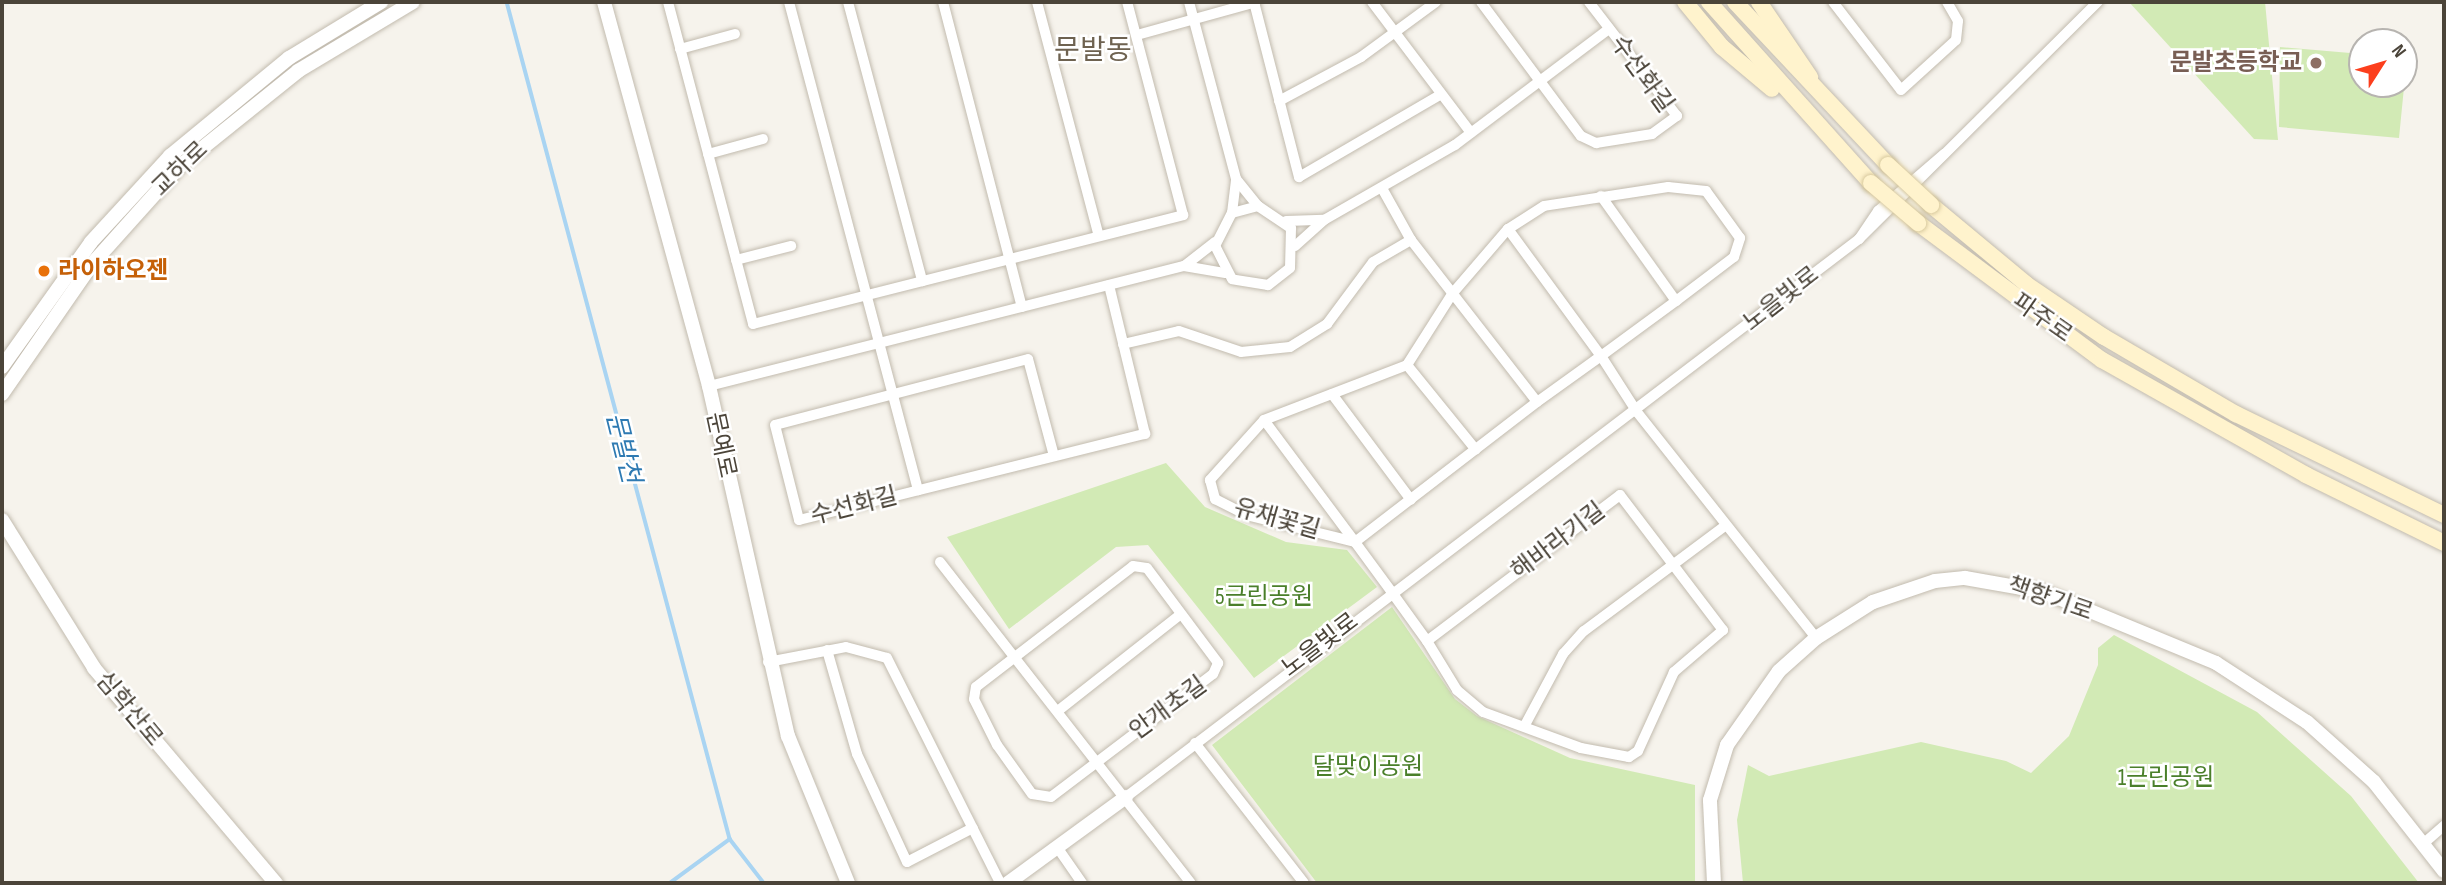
<!DOCTYPE html>
<html>
<head>
<meta charset="utf-8">
<style>
  body { margin:0 }
  #map { position:relative; width:2446px; height:885px; overflow:hidden; background:#f6f3ec; font-family:"Sofia Sans Condensed","Noto Sans KR",sans-serif }
  div>[style] { position:absolute }
  .green>* { inset:0; background:#d2eab5 }
  .stream>* { height:3.5px; margin:-1.75px; padding:0 1.75px; transform-origin:1.75px; border-radius:1.75px; background:#a9d4f2 }
  .roads { filter:drop-shadow(0 0 2px #c2bbae) drop-shadow(0 0 2px #c2bbae) }
  .minor>* { height:10px; margin:-5px; padding:0 5px; transform-origin:5px; border-radius:5px; background:#fff }
  .tertiary>* { height:14px; margin:-7px; padding:0 7px; transform-origin:7px; border-radius:7px; background:#fff }
  .secondary>* { height:16px; margin:-8px; padding:0 8px; transform-origin:8px; border-radius:8px; background:#fff3cd }
  .bridges { filter:drop-shadow(0 0 2px #d6c79b) drop-shadow(0 0 2px #d6c79b) }
  .secondary-bridge>* { height:16px; margin:-8px; padding:0 8px; transform-origin:8px; border-radius:8px; background:#fff3cd }
  .dots>* { width:19px; height:19px; translate:-50% -50%; box-sizing:border-box; border:4px solid #fff; border-radius:50% }
  span { translate:-50% -50%; white-space:nowrap; text-align:center; line-height:1.15; -webkit-text-stroke:5px #fff; paint-order:stroke }
  .education-label { font-size:24px; color:#785e54; font-weight:700 }
  .right { translate:-100% -50%; text-align:right }
  .street-label { font-size:24px; color:#4b4439 }
  .food-label { font-size:24px; color:#c56008; font-weight:700 }
  .left { translate:0 -50%; text-align:left }
  .park-label { font-size:24px; color:#4a7f2a }
  .water-label { font-size:26px; color:#2e7ab2; font-style:italic }
  .quarter-label { font-size:28px; color:#6e6250 }
  .frame { position:absolute; inset:0; border:4px solid #4b4439; pointer-events:none }
  .north { position:absolute; left:2348px; top:28px; width:70px; height:70px; box-sizing:border-box; background:#fff; border:2px solid #b7b4b0; border-radius:50%; rotate:53deg; font-size:19px; font-weight:700; line-height:28px; text-align:center; color:#4b4439 }
  .north::after { content:''; display:block; margin:auto; width:24px; height:32px; background:#fc3f1d; clip-path:polygon(50% 0,100% 100%,50% 72%,0 100%) }
</style>
</head>
<body>
<div id="map">
  <div class="green">
    <i style="clip-path:polygon(2129px 2px,2265px 2px,2278px 140px,2254px 139px)"></i>
    <i style="clip-path:polygon(2280px 47px,2362px 54px,2362px 84px,2404px 84px,2404px 66px,2406px 67px,2399px 138px,2279px 127px)"></i>
    <i style="clip-path:polygon(1166px 463px,1205px 507px,1286px 542px,1347px 550px,1377px 587px,1254px 678px,1148px 545px,1116px 547px,1009px 629px,947px 537px)"></i>
    <i style="clip-path:polygon(1392px 607px,1455px 699px,1477px 716px,1570px 758px,1695px 785px,1695px 883px,1317px 883px,1212px 745px)"></i>
    <i style="clip-path:polygon(2114px 635px,2257px 712px,2351px 796px,2419px 883px,1743px 883px,1737px 820px,1748px 765px,1769px 776px,1921px 742px,2006px 761px,2031px 773px,2069px 736px,2098px 665px,2098px 648px)"></i>
  </div>
  <div class="stream">
    <i style="left:507px;top:2px;width:866px;rotate:75.08deg"></i>
    <i style="left:730px;top:839px;width:56px;rotate:52.3deg"></i>
    <i style="left:670px;top:883px;width:74px;rotate:-36.3deg"></i>
  </div>
  <div class="roads">
    <div class="minor">
      <i style="left:668px;top:2px;width:333px;rotate:75.2deg"></i>
      <i style="left:753px;top:324px;width:444px;rotate:-14.2deg"></i>
      <i style="left:1183px;top:215px;width:220px;rotate:-104.7deg"></i>
      <i style="left:789px;top:2px;width:505px;rotate:75.19deg"></i>
      <i style="left:848px;top:2px;width:289px;rotate:75.1deg"></i>
      <i style="left:943px;top:2px;width:315px;rotate:75.5deg"></i>
      <i style="left:1037px;top:2px;width:242px;rotate:75.2deg"></i>
      <i style="left:1189px;top:2px;width:183px;rotate:75.1deg"></i>
      <i style="left:1254px;top:2px;width:181px;rotate:75.6deg"></i>
      <i style="left:1299px;top:177px;width:163px;rotate:-30.2deg"></i>
      <i style="left:1372px;top:2px;width:164px;rotate:52.9deg"></i>
      <i style="left:1481px;top:2px;width:167px;rotate:53.3deg"></i>
      <i style="left:1581px;top:136px;width:17px;rotate:25deg"></i>
      <i style="left:1596px;top:143px;width:57px;rotate:-9.1deg"></i>
      <i style="left:1652px;top:134px;width:31px;rotate:-36deg"></i>
      <i style="left:1677px;top:116px;width:144px;rotate:-127.7deg"></i>
      <i style="left:1833px;top:2px;width:111px;rotate:52.3deg"></i>
      <i style="left:1901px;top:90px;width:74px;rotate:-42.3deg"></i>
      <i style="left:1956px;top:40px;width:19px;rotate:-84deg"></i>
      <i style="left:1958px;top:21px;width:22px;rotate:-120deg"></i>
      <i style="left:1137px;top:35px;width:123px;rotate:-15.5deg"></i>
      <i style="left:680px;top:49px;width:57px;rotate:-15.3deg"></i>
      <i style="left:1279px;top:101px;width:93px;rotate:-28.2deg"></i>
      <i style="left:1361px;top:57px;width:93px;rotate:-36.3deg"></i>
      <i style="left:708px;top:154px;width:57px;rotate:-15.3deg"></i>
      <i style="left:1944px;top:154px;width:87px;rotate:139.2deg"></i>
      <i style="left:1878px;top:211px;width:34px;rotate:124deg"></i>
      <i style="left:1859px;top:239px;width:337px;rotate:-44.8deg"></i>
      <i style="left:1383px;top:190px;width:57px;rotate:60.8deg"></i>
      <i style="left:1411px;top:240px;width:205px;rotate:52.1deg"></i>
      <i style="left:1601px;top:196px;width:129px;rotate:54.5deg"></i>
      <i style="left:1232px;top:213px;width:34px;rotate:-83deg"></i>
      <i style="left:1236px;top:179px;width:35px;rotate:51deg"></i>
      <i style="left:1258px;top:206px;width:40px;rotate:34deg"></i>
      <i style="left:1291px;top:228px;width:40px;rotate:91.4deg"></i>
      <i style="left:1290px;top:268px;width:28px;rotate:142deg"></i>
      <i style="left:1268px;top:285px;width:36px;rotate:-171deg"></i>
      <i style="left:1232px;top:279px;width:37px;rotate:-117deg"></i>
      <i style="left:1215px;top:246px;width:37px;rotate:-63deg"></i>
      <i style="left:1232px;top:213px;width:27px;rotate:-15deg"></i>
      <i style="left:1324px;top:220px;width:151px;rotate:-29.8deg"></i>
      <i style="left:1455px;top:145px;width:193px;rotate:-37deg"></i>
      <i style="left:1286px;top:221px;width:38px;rotate:-2deg"></i>
      <i style="left:1324px;top:220px;width:39px;rotate:138deg"></i>
      <i style="left:1215px;top:242px;width:39px;rotate:142deg"></i>
      <i style="left:1184px;top:266px;width:42px;rotate:9.7deg"></i>
      <i style="left:736px;top:260px;width:57px;rotate:-14.3deg"></i>
      <i style="left:1123px;top:344px;width:57px;rotate:-13.1deg"></i>
      <i style="left:1179px;top:331px;width:65px;rotate:18.7deg"></i>
      <i style="left:1241px;top:352px;width:49px;rotate:-5.8deg"></i>
      <i style="left:1290px;top:347px;width:44px;rotate:-31.9deg"></i>
      <i style="left:1327px;top:324px;width:77px;rotate:-53.4deg"></i>
      <i style="left:1373px;top:262px;width:44px;rotate:-30.1deg"></i>
      <i style="left:1407px;top:365px;width:109px;rotate:50.9deg"></i>
      <i style="left:709px;top:386px;width:490px;rotate:-14.2deg"></i>
      <i style="left:1332px;top:394px;width:132px;rotate:53.3deg"></i>
      <i style="left:1264px;top:420px;width:153px;rotate:-21deg"></i>
      <i style="left:1407px;top:365px;width:84px;rotate:-57.6deg"></i>
      <i style="left:1452px;top:294px;width:86px;rotate:-49.3deg"></i>
      <i style="left:1054px;top:456px;width:100px;rotate:-105deg"></i>
      <i style="left:1028px;top:359px;width:261px;rotate:165.4deg"></i>
      <i style="left:775px;top:425px;width:98px;rotate:75.8deg"></i>
      <i style="left:799px;top:520px;width:357px;rotate:-14deg"></i>
      <i style="left:1145px;top:434px;width:153px;rotate:-103.6deg"></i>
      <i style="left:1620px;top:495px;width:170px;rotate:52.7deg"></i>
      <i style="left:1723px;top:630px;width:65px;rotate:139.4deg"></i>
      <i style="left:1674px;top:672px;width:87px;rotate:114.5deg"></i>
      <i style="left:1638px;top:751px;width:11px;rotate:146deg"></i>
      <i style="left:1629px;top:757px;width:49px;rotate:-169.4deg"></i>
      <i style="left:1581px;top:748px;width:104px;rotate:-159.8deg"></i>
      <i style="left:1483px;top:712px;width:34px;rotate:-140deg"></i>
      <i style="left:1457px;top:690px;width:57px;rotate:-121.5deg"></i>
      <i style="left:1427px;top:641px;width:242px;rotate:-37.1deg"></i>
      <i style="left:940px;top:562px;width:407px;rotate:52deg"></i>
      <i style="left:1133px;top:566px;width:14px;rotate:8deg"></i>
      <i style="left:1147px;top:568px;width:119px;rotate:53.2deg"></i>
      <i style="left:1218px;top:663px;width:12px;rotate:114deg"></i>
      <i style="left:1213px;top:674px;width:203px;rotate:142.8deg"></i>
      <i style="left:1051px;top:797px;width:19px;rotate:-171deg"></i>
      <i style="left:1032px;top:794px;width:60px;rotate:-125.5deg"></i>
      <i style="left:997px;top:745px;width:51px;rotate:-116.6deg"></i>
      <i style="left:974px;top:699px;width:12px;rotate:-81deg"></i>
      <i style="left:976px;top:687px;width:198px;rotate:-37.6deg"></i>
      <i style="left:1427px;top:641px;width:62px;rotate:-125.8deg"></i>
      <i style="left:1391px;top:591px;width:61px;rotate:-126.3deg"></i>
      <i style="left:1355px;top:542px;width:152px;rotate:-126.7deg"></i>
      <i style="left:1264px;top:420px;width:81px;rotate:132deg"></i>
      <i style="left:1210px;top:480px;width:20px;rotate:75deg"></i>
      <i style="left:1215px;top:499px;width:35px;rotate:27deg"></i>
      <i style="left:1246px;top:515px;width:112px;rotate:13.9deg"></i>
      <i style="left:1355px;top:542px;width:230px;rotate:-37.6deg"></i>
      <i style="left:1537px;top:402px;width:79px;rotate:-35.7deg"></i>
      <i style="left:1601px;top:356px;width:93px;rotate:-36.3deg"></i>
      <i style="left:1676px;top:301px;width:73px;rotate:-37.2deg"></i>
      <i style="left:1734px;top:257px;width:20px;rotate:-72deg"></i>
      <i style="left:1740px;top:238px;width:58px;rotate:-125.9deg"></i>
      <i style="left:1706px;top:191px;width:38px;rotate:-174deg"></i>
      <i style="left:1668px;top:187px;width:125px;rotate:171.3deg"></i>
      <i style="left:1544px;top:206px;width:43px;rotate:147.4deg"></i>
      <i style="left:1508px;top:229px;width:157px;rotate:53.8deg"></i>
      <i style="left:1601px;top:356px;width:67px;rotate:57.3deg"></i>
      <i style="left:1637px;top:412px;width:288px;rotate:51.6deg"></i>
      <i style="left:827px;top:650px;width:108px;rotate:73.9deg"></i>
      <i style="left:857px;top:754px;width:119px;rotate:65.2deg"></i>
      <i style="left:907px;top:862px;width:74px;rotate:-27.3deg"></i>
      <i style="left:768px;top:662px;width:79px;rotate:-10.9deg"></i>
      <i style="left:846px;top:647px;width:42px;rotate:15deg"></i>
      <i style="left:887px;top:658px;width:252px;rotate:63.3deg"></i>
      <i style="left:1059px;top:710px;width:155px;rotate:-38.2deg"></i>
      <i style="left:1525px;top:725px;width:81px;rotate:-61.8deg"></i>
      <i style="left:1563px;top:654px;width:31px;rotate:-48deg"></i>
      <i style="left:1584px;top:631px;width:176px;rotate:-36.7deg"></i>
      <i style="left:1195px;top:743px;width:177px;rotate:52.1deg"></i>
      <i style="left:1126px;top:797px;width:921px;rotate:-37.28deg"></i>
      <i style="left:2423px;top:844px;width:28px;rotate:-41deg"></i>
      <i style="left:1057px;top:847px;width:44px;rotate:55.2deg"></i>
    </div>
    <div class="tertiary">
      <i style="left:604px;top:2px;width:398px;rotate:74.7deg"></i>
      <i style="left:709px;top:386px;width:359px;rotate:77.3deg"></i>
      <i style="left:788px;top:736px;width:159px;rotate:67.8deg"></i>
      <i style="left:2px;top:367px;width:153px;rotate:-54.5deg"></i>
      <i style="left:91px;top:242px;width:117px;rotate:-47.4deg"></i>
      <i style="left:170px;top:156px;width:154px;rotate:-39.5deg"></i>
      <i style="left:289px;top:58px;width:108px;rotate:-31.3deg"></i>
      <i style="left:2px;top:394px;width:158px;rotate:-55.3deg"></i>
      <i style="left:92px;top:264px;width:132px;rotate:-48.1deg"></i>
      <i style="left:180px;top:166px;width:151px;rotate:-38.8deg"></i>
      <i style="left:298px;top:71px;width:134px;rotate:-31deg"></i>
      <i style="left:2px;top:520px;width:174px;rotate:58.1deg"></i>
      <i style="left:94px;top:668px;width:282px;rotate:49.8deg"></i>
      <i style="left:1008px;top:883px;width:146px;rotate:-36.1deg"></i>
      <i style="left:1714px;top:883px;width:83px;rotate:-92.8deg"></i>
      <i style="left:1710px;top:800px;width:58px;rotate:-72.8deg"></i>
      <i style="left:1727px;top:745px;width:90px;rotate:-54.9deg"></i>
      <i style="left:1779px;top:671px;width:50px;rotate:-41.7deg"></i>
      <i style="left:1816px;top:638px;width:67px;rotate:-32.3deg"></i>
      <i style="left:1873px;top:602px;width:65px;rotate:-18.7deg"></i>
      <i style="left:1935px;top:581px;width:30px;rotate:-6deg"></i>
      <i style="left:1965px;top:578px;width:80px;rotate:10deg"></i>
      <i style="left:2044px;top:592px;width:186px;rotate:22.4deg"></i>
      <i style="left:2216px;top:663px;width:108px;rotate:33deg"></i>
      <i style="left:2307px;top:722px;width:90px;rotate:41.8deg"></i>
      <i style="left:2374px;top:782px;width:113px;rotate:51.8deg"></i>
    </div>
    <div class="secondary">
      <i style="left:1685px;top:2px;width:58px;rotate:50.6deg"></i>
      <i style="left:1722px;top:47px;width:65px;rotate:40deg"></i>
      <i style="left:1709px;top:2px;width:243px;rotate:48.2deg"></i>
      <i style="left:1735px;top:2px;width:224px;rotate:46.8deg"></i>
      <i style="left:1759px;top:2px;width:91px;rotate:55.8deg"></i>
      <i style="left:1931px;top:205px;width:124px;rotate:39.7deg"></i>
      <i style="left:2026px;top:284px;width:94px;rotate:34.2deg"></i>
      <i style="left:2104px;top:337px;width:153px;rotate:30.3deg"></i>
      <i style="left:2236px;top:414px;width:231px;rotate:25.9deg"></i>
      <i style="left:1918px;top:223px;width:229px;rotate:36.7deg"></i>
      <i style="left:2102px;top:360px;width:234px;rotate:29.4deg"></i>
      <i style="left:2306px;top:475px;width:154px;rotate:26.2deg"></i>
    </div>
  </div>
  <div class="bridges">
    <div class="secondary-bridge">
      <i style="left:1888px;top:165px;width:59px;rotate:42.9deg"></i>
      <i style="left:1871px;top:183px;width:62px;rotate:40.4deg"></i>
    </div>
  </div>
  <div class="dots">
    <i style="left:2316px;top:63px;background:#8d6e63"></i>
    <i style="left:44px;top:271px;background:#e8710a"></i>
  </div>
  <div class="education-label">
    <span class="right" style="left:2302px;top:63px">문발초등학교</span>
  </div>
  <div class="street-label">
    <span style="left:1642px;top:74px;rotate:54deg">수선화길</span>
    <span style="left:180px;top:169px;rotate:-44deg">교하로</span>
    <span style="left:1781px;top:299px;rotate:-38deg">노을빛로</span>
    <span style="left:2042px;top:318px;rotate:35deg">파주로</span>
    <span style="left:721px;top:445px;rotate:78deg">문예로</span>
    <span style="left:854px;top:506px;rotate:-14deg">수선화길</span>
    <span style="left:1277px;top:519px;rotate:16deg">유채꽃길</span>
    <span style="left:1558px;top:541px;rotate:-37deg">해바라기길</span>
    <span style="left:2050px;top:599px;rotate:19deg">책향기로</span>
    <span style="left:1320px;top:645px;rotate:-37deg">노을빛로</span>
    <span style="left:1168px;top:708px;rotate:-36deg">안개초길</span>
    <span style="left:129px;top:709px;rotate:50deg">심학산로</span>
  </div>
  <div class="food-label">
    <span class="left" style="left:58px;top:271px">라이하오젠</span>
  </div>
  <div class="park-label">
    <span style="left:1264px;top:597px">5근린공원</span>
    <span style="left:1368px;top:767px">달맞이공원</span>
    <span style="left:2166px;top:778px">1근린공원</span>
  </div>
  <div class="water-label">
    <span style="left:622px;top:448px;rotate:76deg">문발천</span>
  </div>
  <div class="quarter-label">
    <span style="left:1093px;top:51px">문발동</span>
  </div>
  <div class="frame"></div>
  <div class="north">N</div>
</div>
</body>
</html>
